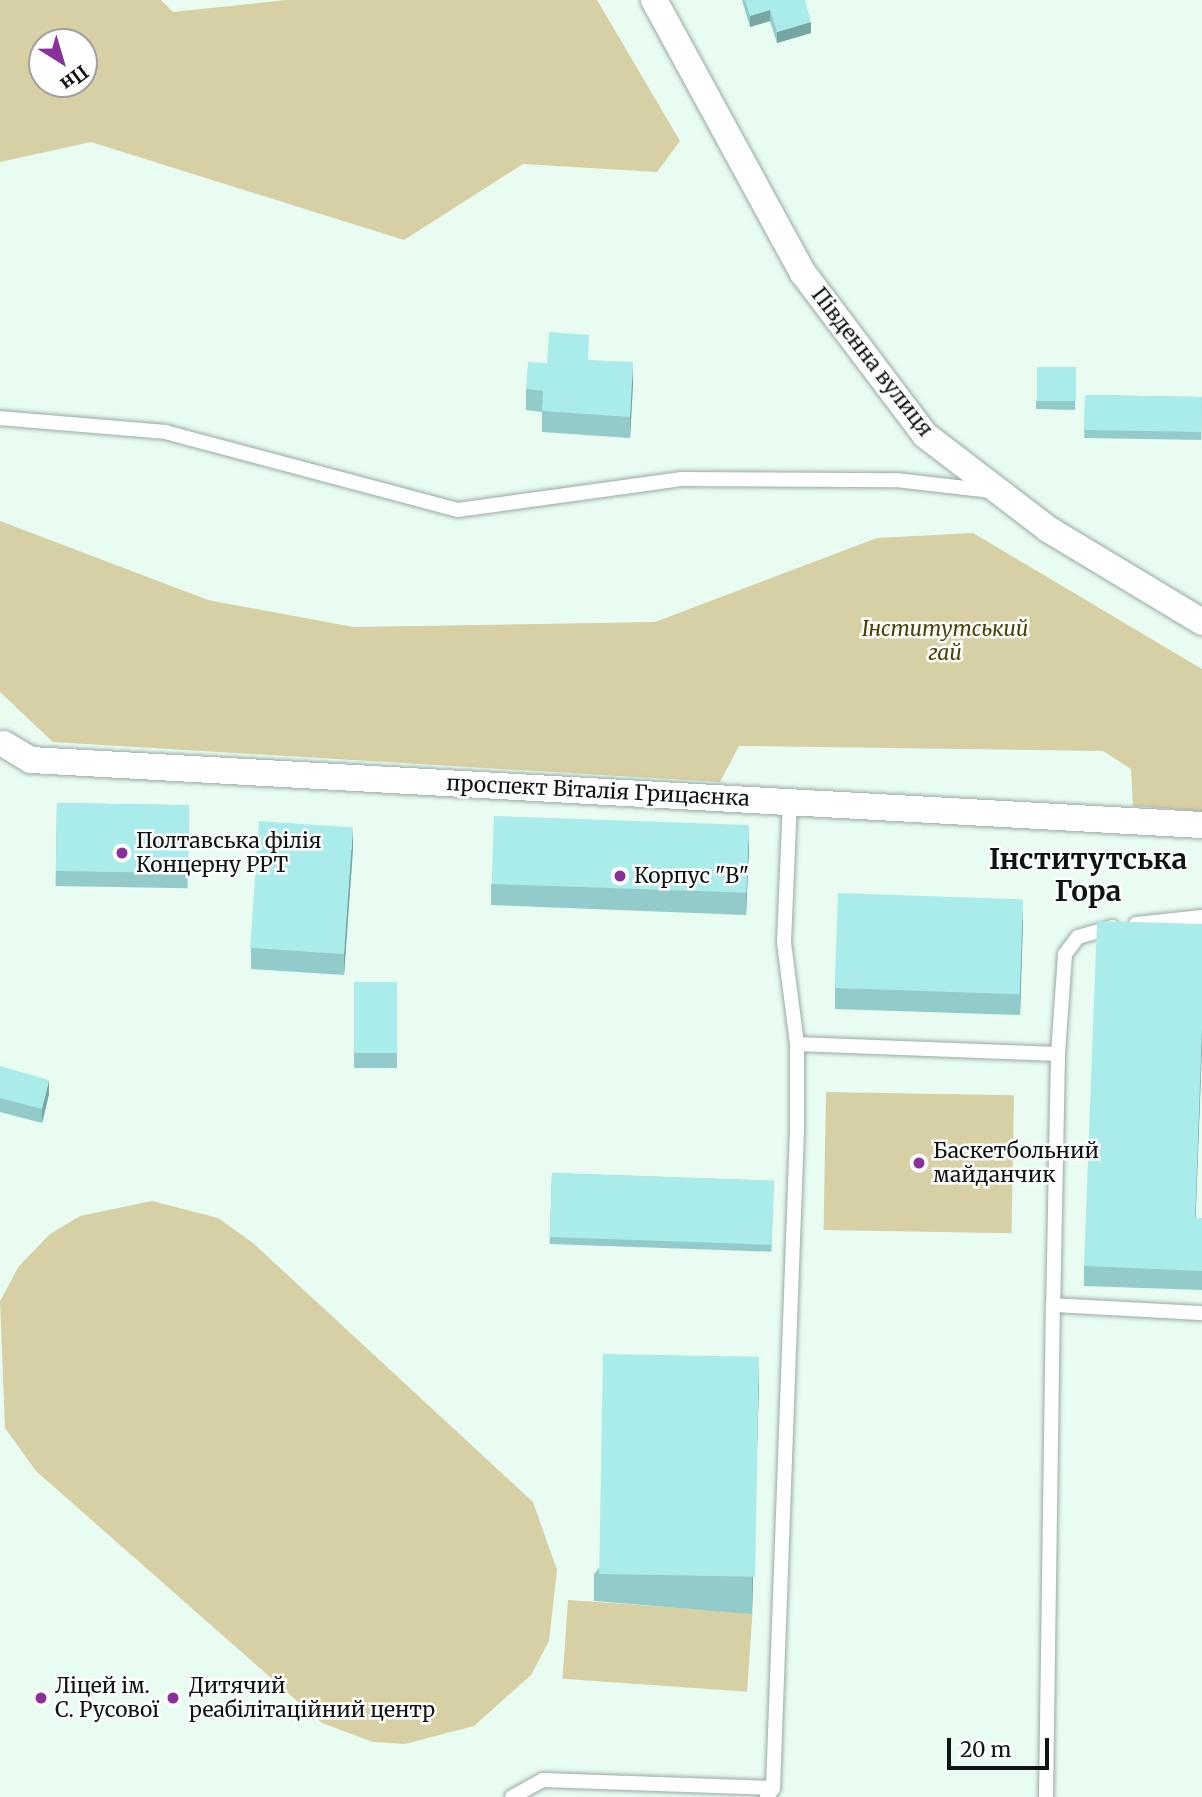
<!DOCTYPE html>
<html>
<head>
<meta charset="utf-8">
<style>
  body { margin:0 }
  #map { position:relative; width:1202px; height:1797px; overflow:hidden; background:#e8fcf2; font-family:Merriweather,serif }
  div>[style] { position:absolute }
  .green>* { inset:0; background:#d7d0a5; transform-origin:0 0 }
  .roads { filter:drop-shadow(0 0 2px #98aaa1) drop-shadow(0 0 2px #98aaa1) }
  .lane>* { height:14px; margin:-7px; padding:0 7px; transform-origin:7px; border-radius:7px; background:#fff }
  .street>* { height:26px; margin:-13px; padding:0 13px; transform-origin:13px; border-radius:13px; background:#fff }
  .wall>* { inset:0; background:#92cbc9; transform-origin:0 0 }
  .shaded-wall>* { inset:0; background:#77a5a4 }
  .building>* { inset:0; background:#aaecea; transform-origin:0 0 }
  .dots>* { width:19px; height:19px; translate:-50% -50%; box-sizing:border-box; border:4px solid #fff; border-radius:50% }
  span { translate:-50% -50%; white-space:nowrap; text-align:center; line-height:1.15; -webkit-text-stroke:5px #fff; paint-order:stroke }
  .street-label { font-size:21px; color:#0e1411 }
  .park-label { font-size:21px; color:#4b4203; font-style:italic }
  .poi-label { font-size:21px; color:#0e1411 }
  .left { translate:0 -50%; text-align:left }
  .district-label { font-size:28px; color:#0e1411; font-weight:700 }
  .north { position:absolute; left:28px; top:28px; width:70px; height:70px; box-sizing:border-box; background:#fff; border:2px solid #9fa1a0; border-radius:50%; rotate:143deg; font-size:19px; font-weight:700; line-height:28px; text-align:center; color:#0e1411 }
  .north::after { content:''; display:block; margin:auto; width:24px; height:32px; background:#8a309b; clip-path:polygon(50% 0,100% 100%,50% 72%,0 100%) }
  .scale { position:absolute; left:947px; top:1738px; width:102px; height:32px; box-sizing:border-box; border:4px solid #0e1411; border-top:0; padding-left:9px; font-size:21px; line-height:24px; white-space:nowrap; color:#0e1411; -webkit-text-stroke:5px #fff; paint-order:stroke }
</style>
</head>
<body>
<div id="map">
  <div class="green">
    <i style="clip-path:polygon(evenodd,0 0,161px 0,173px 12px,286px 0,597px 0,680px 141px,657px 172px,523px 164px,404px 240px,91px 142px,0 162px,0 0,42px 42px,84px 42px,84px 84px,42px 84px,42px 42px)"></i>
    <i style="clip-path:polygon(0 521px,208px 600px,353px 627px,655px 622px,877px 538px,973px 533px,1202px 669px,1202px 811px,1133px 806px,1131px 769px,1103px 751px,739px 746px,720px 782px,53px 742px,0 692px)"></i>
    <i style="left:826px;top:1092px;width:188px;height:138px;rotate:1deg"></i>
    <i style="clip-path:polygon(152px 1201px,218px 1218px,253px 1243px,533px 1502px,557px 1570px,549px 1641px,531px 1675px,474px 1726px,405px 1744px,373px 1742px,322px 1723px,36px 1471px,5px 1428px,0 1301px,19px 1266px,50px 1234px,80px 1216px)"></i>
    <i style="left:568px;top:1600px;width:185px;height:79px;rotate:4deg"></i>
  </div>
  <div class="roads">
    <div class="lane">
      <i style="left:0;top:418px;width:166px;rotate:4.8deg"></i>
      <i style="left:165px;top:432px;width:303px;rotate:14.9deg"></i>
      <i style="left:458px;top:510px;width:225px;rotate:-7.9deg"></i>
      <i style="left:681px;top:479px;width:215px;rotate:0.3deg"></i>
      <i style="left:896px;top:480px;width:96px;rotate:6.6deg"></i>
      <i style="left:1136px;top:924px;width:66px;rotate:-6.1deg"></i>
      <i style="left:797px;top:1044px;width:261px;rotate:2.2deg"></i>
      <i style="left:1058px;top:1054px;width:100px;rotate:-86deg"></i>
      <i style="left:1065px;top:954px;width:21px;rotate:-53deg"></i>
      <i style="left:1078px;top:937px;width:36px;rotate:-16deg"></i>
      <i style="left:1058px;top:1054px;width:251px;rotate:91.1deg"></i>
      <i style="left:1053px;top:1305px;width:149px;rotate:3.1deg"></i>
      <i style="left:512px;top:1797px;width:35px;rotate:-29deg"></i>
      <i style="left:543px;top:1780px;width:230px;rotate:2deg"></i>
      <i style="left:767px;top:1797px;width:11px;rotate:-56deg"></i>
      <i style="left:773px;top:1788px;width:658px;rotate:-87.91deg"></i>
      <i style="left:797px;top:1130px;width:86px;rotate:-90deg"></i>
      <i style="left:797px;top:1044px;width:102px;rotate:-97.3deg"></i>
      <i style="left:784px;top:943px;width:142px;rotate:-87.6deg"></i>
      <i style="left:1046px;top:1797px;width:492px;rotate:-89.2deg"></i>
    </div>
    <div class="street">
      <i style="left:654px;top:0;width:311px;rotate:61.4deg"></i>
      <i style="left:803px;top:273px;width:203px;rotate:53deg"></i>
      <i style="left:925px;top:435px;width:155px;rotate:37.4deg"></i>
      <i style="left:1048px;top:529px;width:180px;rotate:31.1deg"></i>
      <i style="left:4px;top:744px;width:31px;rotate:31deg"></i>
      <i style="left:31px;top:760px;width:1173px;rotate:3.18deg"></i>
    </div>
  </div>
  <div class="wall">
    <i style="clip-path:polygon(742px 0,805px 0,811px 33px,777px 43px,770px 21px,750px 27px)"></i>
    <i style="clip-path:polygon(589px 360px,633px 384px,630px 438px,542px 432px,542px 412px,526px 410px,526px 389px,547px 363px)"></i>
    <i style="clip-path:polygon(1076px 367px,1075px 410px,1036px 409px,1036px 401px)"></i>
    <i style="left:1085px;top:395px;width:117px;height:43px;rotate:1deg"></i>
    <i style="left:57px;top:803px;width:132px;height:83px;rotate:1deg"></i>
    <i style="clip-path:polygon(749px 847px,746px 915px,491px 905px,491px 884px)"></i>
    <i style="clip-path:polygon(353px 848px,344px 975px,251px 969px,251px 948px)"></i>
    <i style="clip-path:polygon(1023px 920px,1020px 1015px,835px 1009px,835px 988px)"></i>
    <i style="clip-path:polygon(1202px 924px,1202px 1047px,1195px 1218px,1202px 1218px,1202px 1290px,1084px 1286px,1084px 1266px)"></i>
    <i style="left:354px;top:982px;width:43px;height:86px"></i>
    <i style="clip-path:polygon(0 1066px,49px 1094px,42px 1123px,0 1112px)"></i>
    <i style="left:552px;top:1173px;width:222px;height:71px;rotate:2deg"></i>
    <i style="clip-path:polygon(759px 1383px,752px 1614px,594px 1601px,594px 1574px)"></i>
  </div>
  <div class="shaded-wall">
    <i style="clip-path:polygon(770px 10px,770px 21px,750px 27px,750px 16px)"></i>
    <i style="clip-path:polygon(811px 22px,811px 33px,777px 43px,777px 32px)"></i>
    <i style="clip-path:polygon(633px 362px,633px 384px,630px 438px,630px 417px)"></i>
    <i style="clip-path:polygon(749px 826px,749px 847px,746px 915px,746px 894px)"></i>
    <i style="clip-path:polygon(353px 827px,353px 848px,344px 975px,344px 954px)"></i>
    <i style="clip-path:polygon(1023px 899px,1023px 920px,1020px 1015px,1020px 994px)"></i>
    <i style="clip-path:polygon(1202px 1027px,1202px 1047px,1195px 1237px,1195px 1218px)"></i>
    <i style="clip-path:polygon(49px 1080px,49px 1094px,42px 1123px,42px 1109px)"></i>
    <i style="clip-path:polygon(759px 1356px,759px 1383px,752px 1614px,752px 1587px)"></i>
  </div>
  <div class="building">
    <i style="clip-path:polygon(745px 0,805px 0,811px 22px,777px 32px,770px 10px,750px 16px)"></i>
    <i style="clip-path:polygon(549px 332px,589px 335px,588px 360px,633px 362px,630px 417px,542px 411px,543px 391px,526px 389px,528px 362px,547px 363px)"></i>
    <i style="left:1037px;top:367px;width:39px;height:34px"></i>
    <i style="left:1085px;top:395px;width:117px;height:35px;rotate:1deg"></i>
    <i style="left:57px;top:803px;width:132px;height:68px;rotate:1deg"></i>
    <i style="left:494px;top:816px;width:255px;height:68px;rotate:2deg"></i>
    <i style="left:259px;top:821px;width:94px;height:127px;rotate:4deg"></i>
    <i style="left:838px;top:893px;width:185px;height:95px;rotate:2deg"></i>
    <i style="clip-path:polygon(1097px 921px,1202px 924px,1202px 1027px,1195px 1218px,1202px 1218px,1202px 1271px,1084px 1266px)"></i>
    <i style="left:354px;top:982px;width:43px;height:71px"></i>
    <i style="clip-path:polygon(0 1066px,49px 1080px,42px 1109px,0 1098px)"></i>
    <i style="left:552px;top:1173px;width:222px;height:64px;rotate:2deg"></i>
    <i style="left:603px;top:1354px;width:156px;height:220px;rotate:1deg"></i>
  </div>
  <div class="dots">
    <i style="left:122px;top:853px;background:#8a309b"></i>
    <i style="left:620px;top:876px;background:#8a309b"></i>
    <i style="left:919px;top:1163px;background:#8a309b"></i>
    <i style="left:41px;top:1698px;background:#8a309b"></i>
    <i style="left:173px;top:1698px;background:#8a309b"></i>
  </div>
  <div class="street-label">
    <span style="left:872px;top:362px;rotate:52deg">Південна вулиця</span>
    <span style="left:598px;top:791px;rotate:3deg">проспект Віталія Грицаєнка</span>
  </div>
  <div class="park-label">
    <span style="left:945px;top:641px">Інститутський<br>гай</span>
  </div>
  <div class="poi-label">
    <span class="left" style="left:136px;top:853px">Полтавська філія<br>Концерну РРТ</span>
    <span class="left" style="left:634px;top:876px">Корпус "В"</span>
    <span class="left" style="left:933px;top:1163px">Баскетбольний<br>майданчик</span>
    <span class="left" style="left:55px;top:1698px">Ліцей ім.<br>С. Русової</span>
    <span class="left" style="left:189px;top:1698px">Дитячий<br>реабілітаційний центр</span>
  </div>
  <div class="district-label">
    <span style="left:1088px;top:875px">Інститутська<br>Гора</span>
  </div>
  <div class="north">Пн</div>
  <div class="scale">20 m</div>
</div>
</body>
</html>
